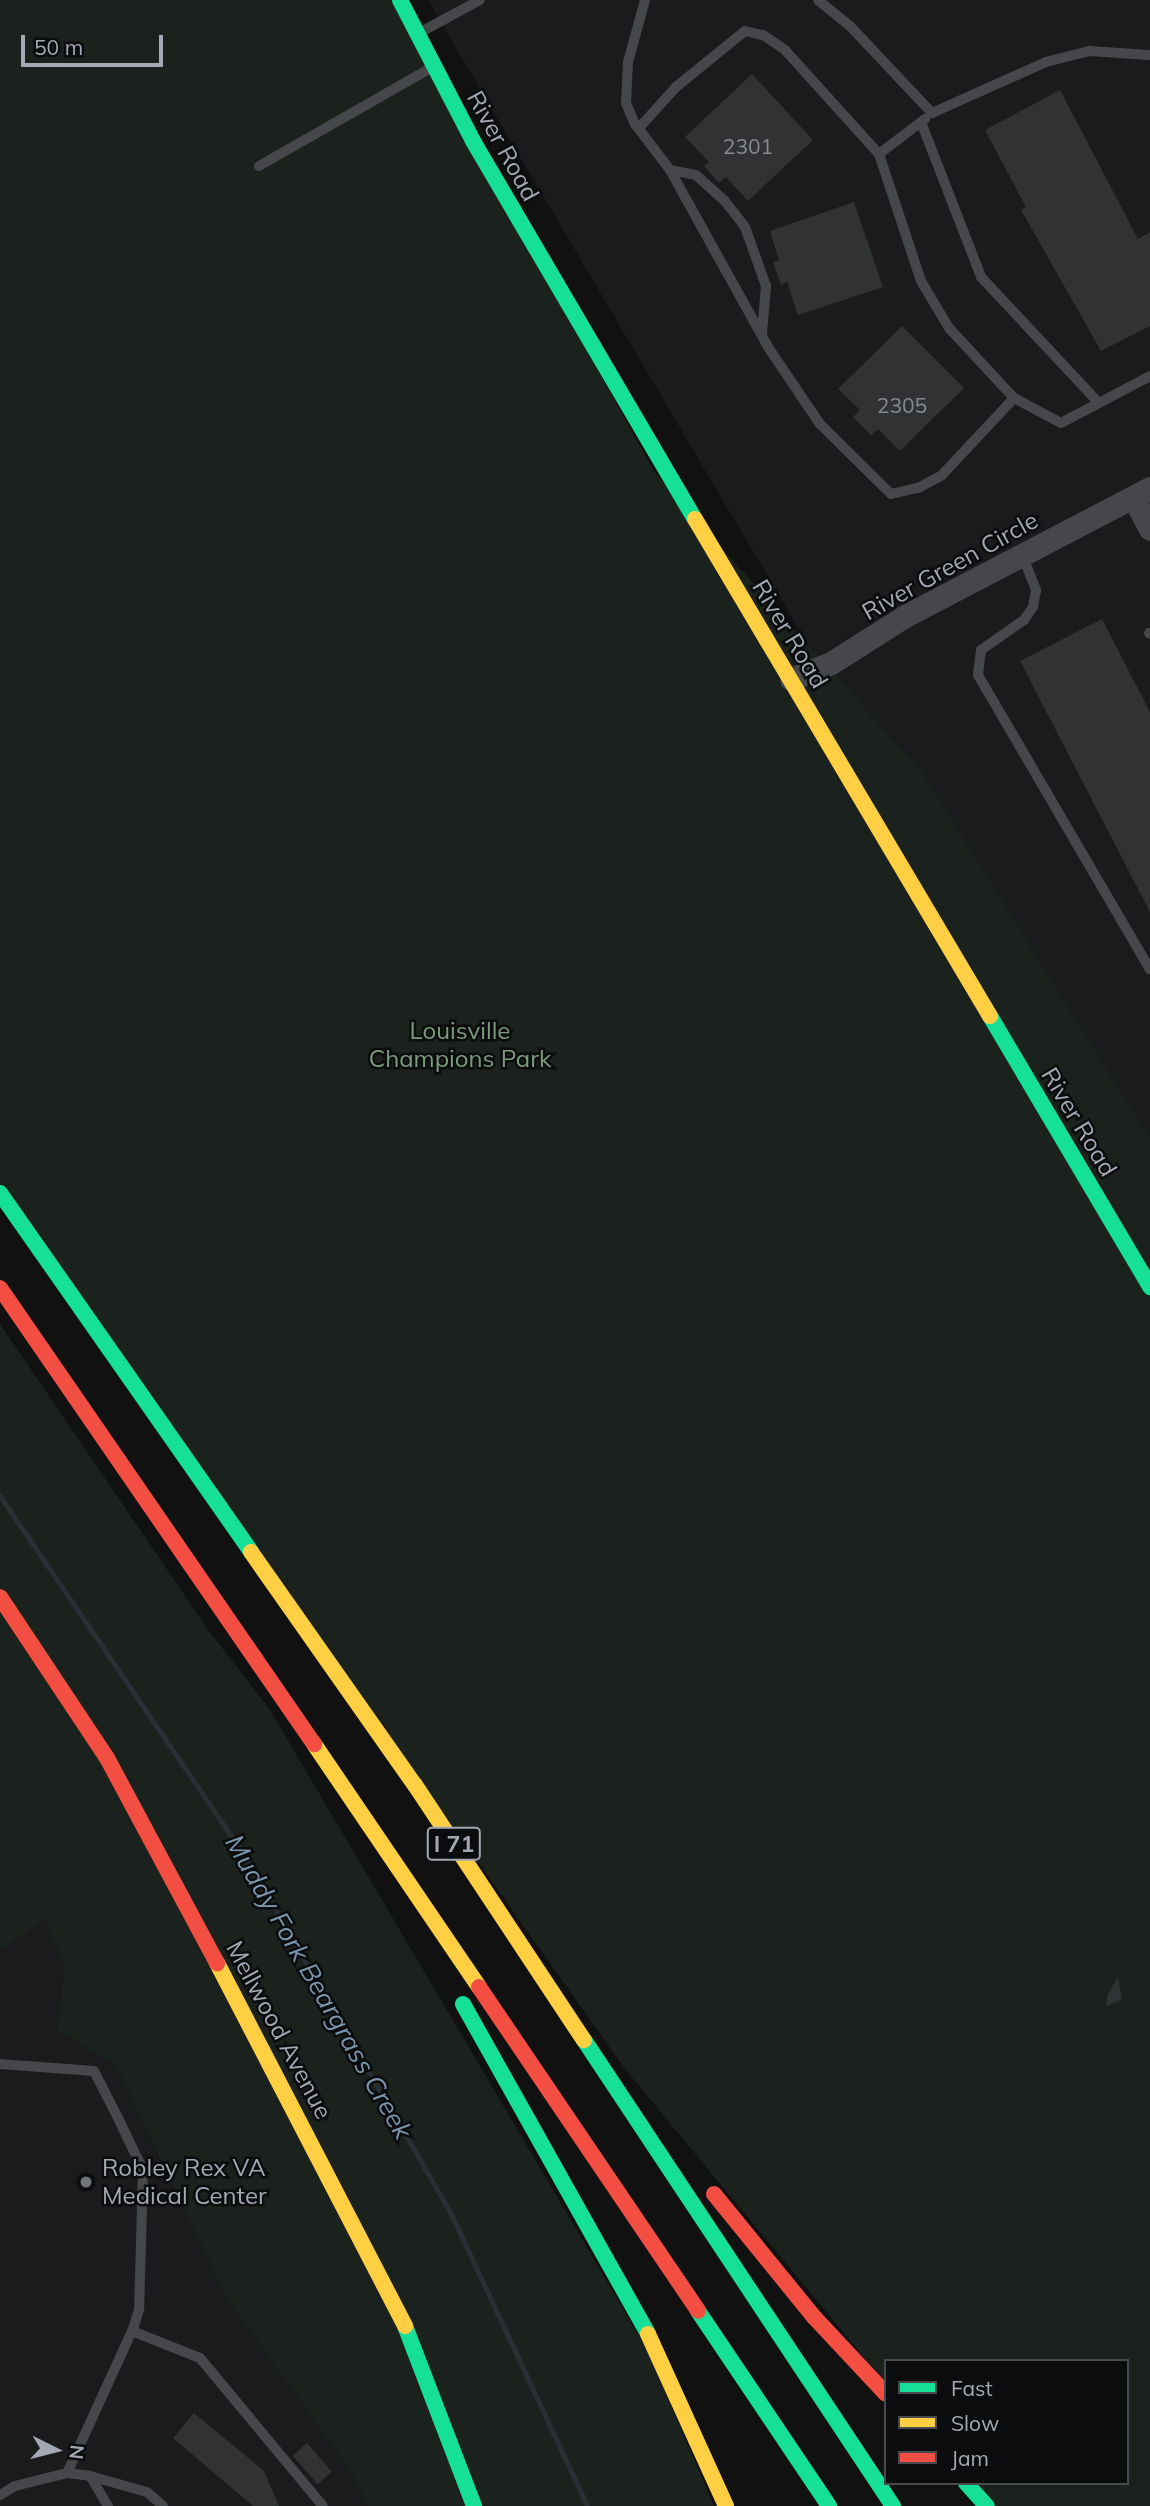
<!DOCTYPE html>
<html>
<head>
<meta charset="utf-8">
<style>
  body { margin:0 }
  #map { position:relative; width:1150px; height:2506px; overflow:hidden; background:#111; font-family:Mulish,sans-serif }
  div>[style] { position:absolute }
  .built>* { inset:0; background:#1b1b1d }
  .green>* { inset:0; background:#1b211c }
  .stream>* { height:5px; margin:-2.5px; padding:0 2.5px; transform-origin:2.5px; border-radius:2.5px; background:#293035 }
  .building>* { inset:0; background:#313233; transform-origin:0 0 }
  .lane>* { height:10px; margin:-5px; padding:0 5px; transform-origin:5px; border-radius:5px; background:#45474a }
  .street>* { height:23px; margin:-11.5px; padding:0 11.5px; transform-origin:11.5px; border-radius:11.5px; background:#45474a }
  .fast>* { height:16px; margin:-8px; padding:0 8px; transform-origin:8px; border-radius:8px; background:#16e098 }
  .slow>* { height:16px; margin:-8px; padding:0 8px; transform-origin:8px; border-radius:8px; background:#ffcf43 }
  .jam>* { height:16px; margin:-8px; padding:0 8px; transform-origin:8px; border-radius:8px; background:#f24e42 }
  .dots>* { width:19px; height:19px; translate:-50% -50%; box-sizing:border-box; border:4px solid #0b0c0d; border-radius:50% }
  span { translate:-50% -50%; white-space:nowrap; text-align:center; line-height:1.15; -webkit-text-stroke:5px #0b0c0d; paint-order:stroke }
  .number-label { font-size:21px; color:#868a92 }
  .number-label span { -webkit-text-stroke-width:0 }
  .shield-label span { padding:2px 5px; background:#0b0c0d; border:2px solid; border-radius:5px; -webkit-text-stroke-width:0 }
  .shield-label { font-size:23px; color:#a3a8b2; font-weight:700 }
  .street-label { font-size:24px; color:#a3a8b2 }
  .park-label { font-size:24px; color:#7b9c7c }
  .poi-label { font-size:24px; color:#a3a8b2 }
  .left { translate:0 -50%; text-align:left }
  .water-label { font-size:26px; color:#7b96ab; font-style:italic }
  .legend { position:absolute; left:884px; top:2359px; width:245px; height:126px; box-sizing:border-box; background:#0b0c0d; border:2px solid #484a4f; margin:0; padding:9px 12px; list-style:none; font-size:21px; color:#a3a8b2 }
  .legend li { display:flex; align-items:center; gap:14px; height:35px }
  .legend b { width:35px; border:2px solid #484a4f }
  .north { position:absolute; left:21px; top:2415px; width:70px; height:70px; -webkit-text-stroke:5px #0b0c0d; paint-order:stroke; rotate:96deg; font-size:19px; font-weight:700; line-height:28px; text-align:center; color:#a3a8b2 }
  .north::after { content:''; display:block; margin:auto; width:24px; height:32px; background:#a3a8b2; clip-path:polygon(50% 0,100% 100%,50% 72%,0 100%) }
  .scale { position:absolute; left:21px; top:35px; width:142px; height:32px; box-sizing:border-box; border:4px solid #a3a8b2; border-top:0; padding-left:9px; font-size:21px; line-height:24px; white-space:nowrap; color:#a3a8b2; -webkit-text-stroke:5px #0b0c0d; paint-order:stroke }
</style>
</head>
<body>
<div id="map">
  <div class="built">
    <i style="clip-path:polygon(429px 0,1150px 0,1150px 1224px,438px 18px)"></i>
    <i style="clip-path:polygon(45px 1919px,65px 1965px,57px 2030px,116px 2065px,227px 2299px,355px 2477px,367px 2506px,0 2506px,0 1950px)"></i>
  </div>
  <div class="green">
    <i style="clip-path:polygon(0 0,392px 0,655px 473px,923px 774px,1150px 1139px,1150px 2506px,987px 2506px,968px 2483px,1127px 2483px,1127px 2361px,886px 2361px,886px 2384px,625px 2069px,0 1189px)"></i>
    <i style="clip-path:polygon(0 1324px,209px 1631px,270px 1710px,648px 2351px,714px 2506px,367px 2506px,355px 2477px,227px 2299px,116px 2065px,57px 2030px,65px 1965px,45px 1920px,0 1950px)"></i>
  </div>
  <div class="stream">
    <i style="left:0;top:1496px;width:428px;rotate:55.8deg"></i>
    <i style="left:241px;top:1850px;width:422px;rotate:60deg"></i>
    <i style="left:452px;top:2216px;width:320px;rotate:65deg"></i>
  </div>
  <div class="building">
    <i style="clip-path:polygon(752px 74px,813px 140px,748px 201px,726px 177px,719px 183px,704px 166px,709px 162px,685px 137px)"></i>
    <i style="clip-path:polygon(1060px 90px,1138px 239px,1150px 232px,1150px 326px,1101px 351px,1021px 210px,1026px 207px,985px 130px)"></i>
    <i style="clip-path:polygon(854px 202px,883px 287px,798px 315px,787px 282px,781px 285px,773px 262px,779px 260px,770px 231px)"></i>
    <i style="clip-path:polygon(902px 326px,964px 388px,900px 451px,878px 429px,871px 435px,853px 417px,860px 410px,838px 389px)"></i>
    <i style="clip-path:polygon(1102px 619px,1150px 712px,1150px 912px,1020px 661px)"></i>
    <i style="clip-path:polygon(1118px 1977px,1122px 1999px,1107px 2006px,1107px 1996px)"></i>
    <i style="clip-path:polygon(194px 2413px,264px 2471px,279px 2506px,253px 2506px,173px 2438px)"></i>
    <i style="left:307px;top:2443px;width:38px;height:19px;rotate:49deg"></i>
  </div>
  <div class="lane">
    <i style="left:645px;top:0;width:64px;rotate:105.3deg"></i>
    <i style="left:628px;top:62px;width:41px;rotate:92.8deg"></i>
    <i style="left:626px;top:103px;width:23px;rotate:67deg"></i>
    <i style="left:635px;top:124px;width:58px;rotate:52.7deg"></i>
    <i style="left:670px;top:170px;width:202px;rotate:61deg"></i>
    <i style="left:768px;top:347px;width:93px;rotate:56deg"></i>
    <i style="left:820px;top:424px;width:100px;rotate:44.6deg"></i>
    <i style="left:891px;top:494px;width:28px;rotate:-13deg"></i>
    <i style="left:918px;top:488px;width:27px;rotate:-28deg"></i>
    <i style="left:942px;top:475px;width:105px;rotate:-46.9deg"></i>
    <i style="left:1014px;top:398px;width:53px;rotate:28deg"></i>
    <i style="left:1061px;top:423px;width:101px;rotate:-27.8deg"></i>
    <i style="left:818px;top:0;width:41px;rotate:39.1deg"></i>
    <i style="left:850px;top:26px;width:120px;rotate:46.7deg"></i>
    <i style="left:932px;top:113px;width:125px;rotate:-24.1deg"></i>
    <i style="left:1046px;top:62px;width:44px;rotate:-14.3deg"></i>
    <i style="left:1089px;top:51px;width:61px;rotate:3.8deg"></i>
    <i style="left:419px;top:33px;width:69px;rotate:-28.4deg"></i>
    <i style="left:921px;top:122px;width:166px;rotate:68.8deg"></i>
    <i style="left:981px;top:277px;width:171px;rotate:46.9deg"></i>
    <i style="left:639px;top:128px;width:55px;rotate:-47.9deg"></i>
    <i style="left:676px;top:87px;width:89px;rotate:-39.1deg"></i>
    <i style="left:745px;top:31px;width:18px;rotate:13deg"></i>
    <i style="left:763px;top:35px;width:27px;rotate:34deg"></i>
    <i style="left:785px;top:50px;width:140px;rotate:47.9deg"></i>
    <i style="left:879px;top:154px;width:134px;rotate:71.7deg"></i>
    <i style="left:921px;top:281px;width:55px;rotate:59.2deg"></i>
    <i style="left:949px;top:328px;width:96px;rotate:47.1deg"></i>
    <i style="left:879px;top:154px;width:58px;rotate:-37.3deg"></i>
    <i style="left:259px;top:166px;width:198px;rotate:-29.7deg"></i>
    <i style="left:670px;top:170px;width:26px;rotate:11deg"></i>
    <i style="left:696px;top:175px;width:38px;rotate:42deg"></i>
    <i style="left:724px;top:200px;width:34px;rotate:52deg"></i>
    <i style="left:745px;top:227px;width:63px;rotate:70.4deg"></i>
    <i style="left:766px;top:286px;width:48px;rotate:94.8deg"></i>
    <i style="left:1022px;top:555px;width:38px;rotate:68deg"></i>
    <i style="left:1036px;top:590px;width:17px;rotate:100deg"></i>
    <i style="left:1033px;top:607px;width:16px;rotate:125deg"></i>
    <i style="left:1024px;top:620px;width:52px;rotate:145.1deg"></i>
    <i style="left:981px;top:650px;width:25px;rotate:97deg"></i>
    <i style="left:978px;top:675px;width:341px;rotate:59.7deg"></i>
    <i style="left:1149px;top:633px;width:1px;rotate:45deg"></i>
    <i style="left:0;top:2064px;width:94px;rotate:4.3deg"></i>
    <i style="left:94px;top:2071px;width:53px;rotate:62.9deg"></i>
    <i style="left:118px;top:2118px;width:58px;rotate:64.3deg"></i>
    <i style="left:143px;top:2170px;width:140px;rotate:91.6deg"></i>
    <i style="left:139px;top:2310px;width:22px;rotate:108deg"></i>
    <i style="left:67px;top:2473px;width:156px;rotate:-65.4deg"></i>
    <i style="left:132px;top:2331px;width:73px;rotate:21.7deg"></i>
    <i style="left:200px;top:2358px;width:192px;rotate:50.3deg"></i>
    <i style="left:90px;top:2476px;width:59px;rotate:15.7deg"></i>
    <i style="left:147px;top:2492px;width:21px;rotate:41deg"></i>
    <i style="left:0;top:2495px;width:17px;rotate:-31deg"></i>
    <i style="left:15px;top:2486px;width:54px;rotate:-14deg"></i>
    <i style="left:67px;top:2473px;width:23px;rotate:7deg"></i>
    <i style="left:90px;top:2476px;width:35px;rotate:59deg"></i>
  </div>
  <div class="street">
    <i style="left:1133px;top:497px;width:36px;rotate:62deg"></i>
    <i style="left:791px;top:679px;width:43px;rotate:-21.8deg"></i>
    <i style="left:831px;top:663px;width:88px;rotate:-32.4deg"></i>
    <i style="left:905px;top:616px;width:276px;rotate:-27.6deg"></i>
  </div>
  <div class="fast">
    <i style="left:400px;top:0;width:159px;rotate:62.6deg"></i>
    <i style="left:473px;top:141px;width:438px;rotate:59.6deg"></i>
    <i style="left:990px;top:1016px;width:315px;rotate:59.4deg"></i>
    <i style="left:0;top:1193px;width:438px;rotate:55deg"></i>
    <i style="left:463px;top:2004px;width:378px;rotate:60.7deg"></i>
    <i style="left:584px;top:2040px;width:559px;rotate:56.45deg"></i>
    <i style="left:698px;top:2311px;width:235px;rotate:56.1deg"></i>
    <i style="left:405px;top:2326px;width:193px;rotate:69deg"></i>
    <i style="left:966px;top:2483px;width:31px;rotate:48deg"></i>
  </div>
  <div class="slow">
    <i style="left:695px;top:519px;width:578px;rotate:59.31deg"></i>
    <i style="left:251px;top:1552px;width:285px;rotate:54.9deg"></i>
    <i style="left:415px;top:1785px;width:306px;rotate:56.5deg"></i>
    <i style="left:314px;top:1744px;width:294px;rotate:55.8deg"></i>
    <i style="left:217px;top:1963px;width:409px;rotate:62.6deg"></i>
    <i style="left:648px;top:2334px;width:189px;rotate:65.6deg"></i>
  </div>
  <div class="jam">
    <i style="left:0;top:1288px;width:554px;rotate:55.45deg"></i>
    <i style="left:0;top:1597px;width:193px;rotate:56.4deg"></i>
    <i style="left:107px;top:1758px;width:233px;rotate:61.8deg"></i>
    <i style="left:479px;top:1987px;width:391px;rotate:55.9deg"></i>
    <i style="left:714px;top:2194px;width:159px;rotate:50.9deg"></i>
    <i style="left:814px;top:2317px;width:105px;rotate:46.9deg"></i>
  </div>
  <div class="dots">
    <i style="left:86px;top:2182px;background:#70737a"></i>
  </div>
  <div class="number-label">
    <span style="left:748px;top:146px">2301</span>
    <span style="left:902px;top:405px">2305</span>
  </div>
  <div class="shield-label">
    <span style="left:454px;top:1844px">I 71</span>
  </div>
  <div class="street-label">
    <span style="left:503px;top:146px;rotate:61deg">River Road</span>
    <span style="left:950px;top:566px;rotate:-29deg">River Green Circle</span>
    <span style="left:790px;top:634px;rotate:59deg">River Road</span>
    <span style="left:1079px;top:1122px;rotate:59deg">River Road</span>
    <span style="left:279px;top:2030px;rotate:62deg">Mellwood Avenue</span>
  </div>
  <div class="park-label">
    <span style="left:460px;top:1045px">Louisville<br>Champions Park</span>
  </div>
  <div class="poi-label">
    <span class="left" style="left:102px;top:2182px">Robley Rex VA<br>Medical Center</span>
  </div>
  <div class="water-label">
    <span style="left:319px;top:1987px;rotate:60deg">Muddy Fork Beargrass Creek</span>
  </div>
  <ul class="legend">
  <li><b style="height:9px;background:#16e098"></b>Fast</li>
  <li><b style="height:9px;background:#ffcf43"></b>Slow</li>
  <li><b style="height:9px;background:#f24e42"></b>Jam</li>
  </ul>
  <div class="north">N</div>
  <div class="scale">50 m</div>
</div>
</body>
</html>
